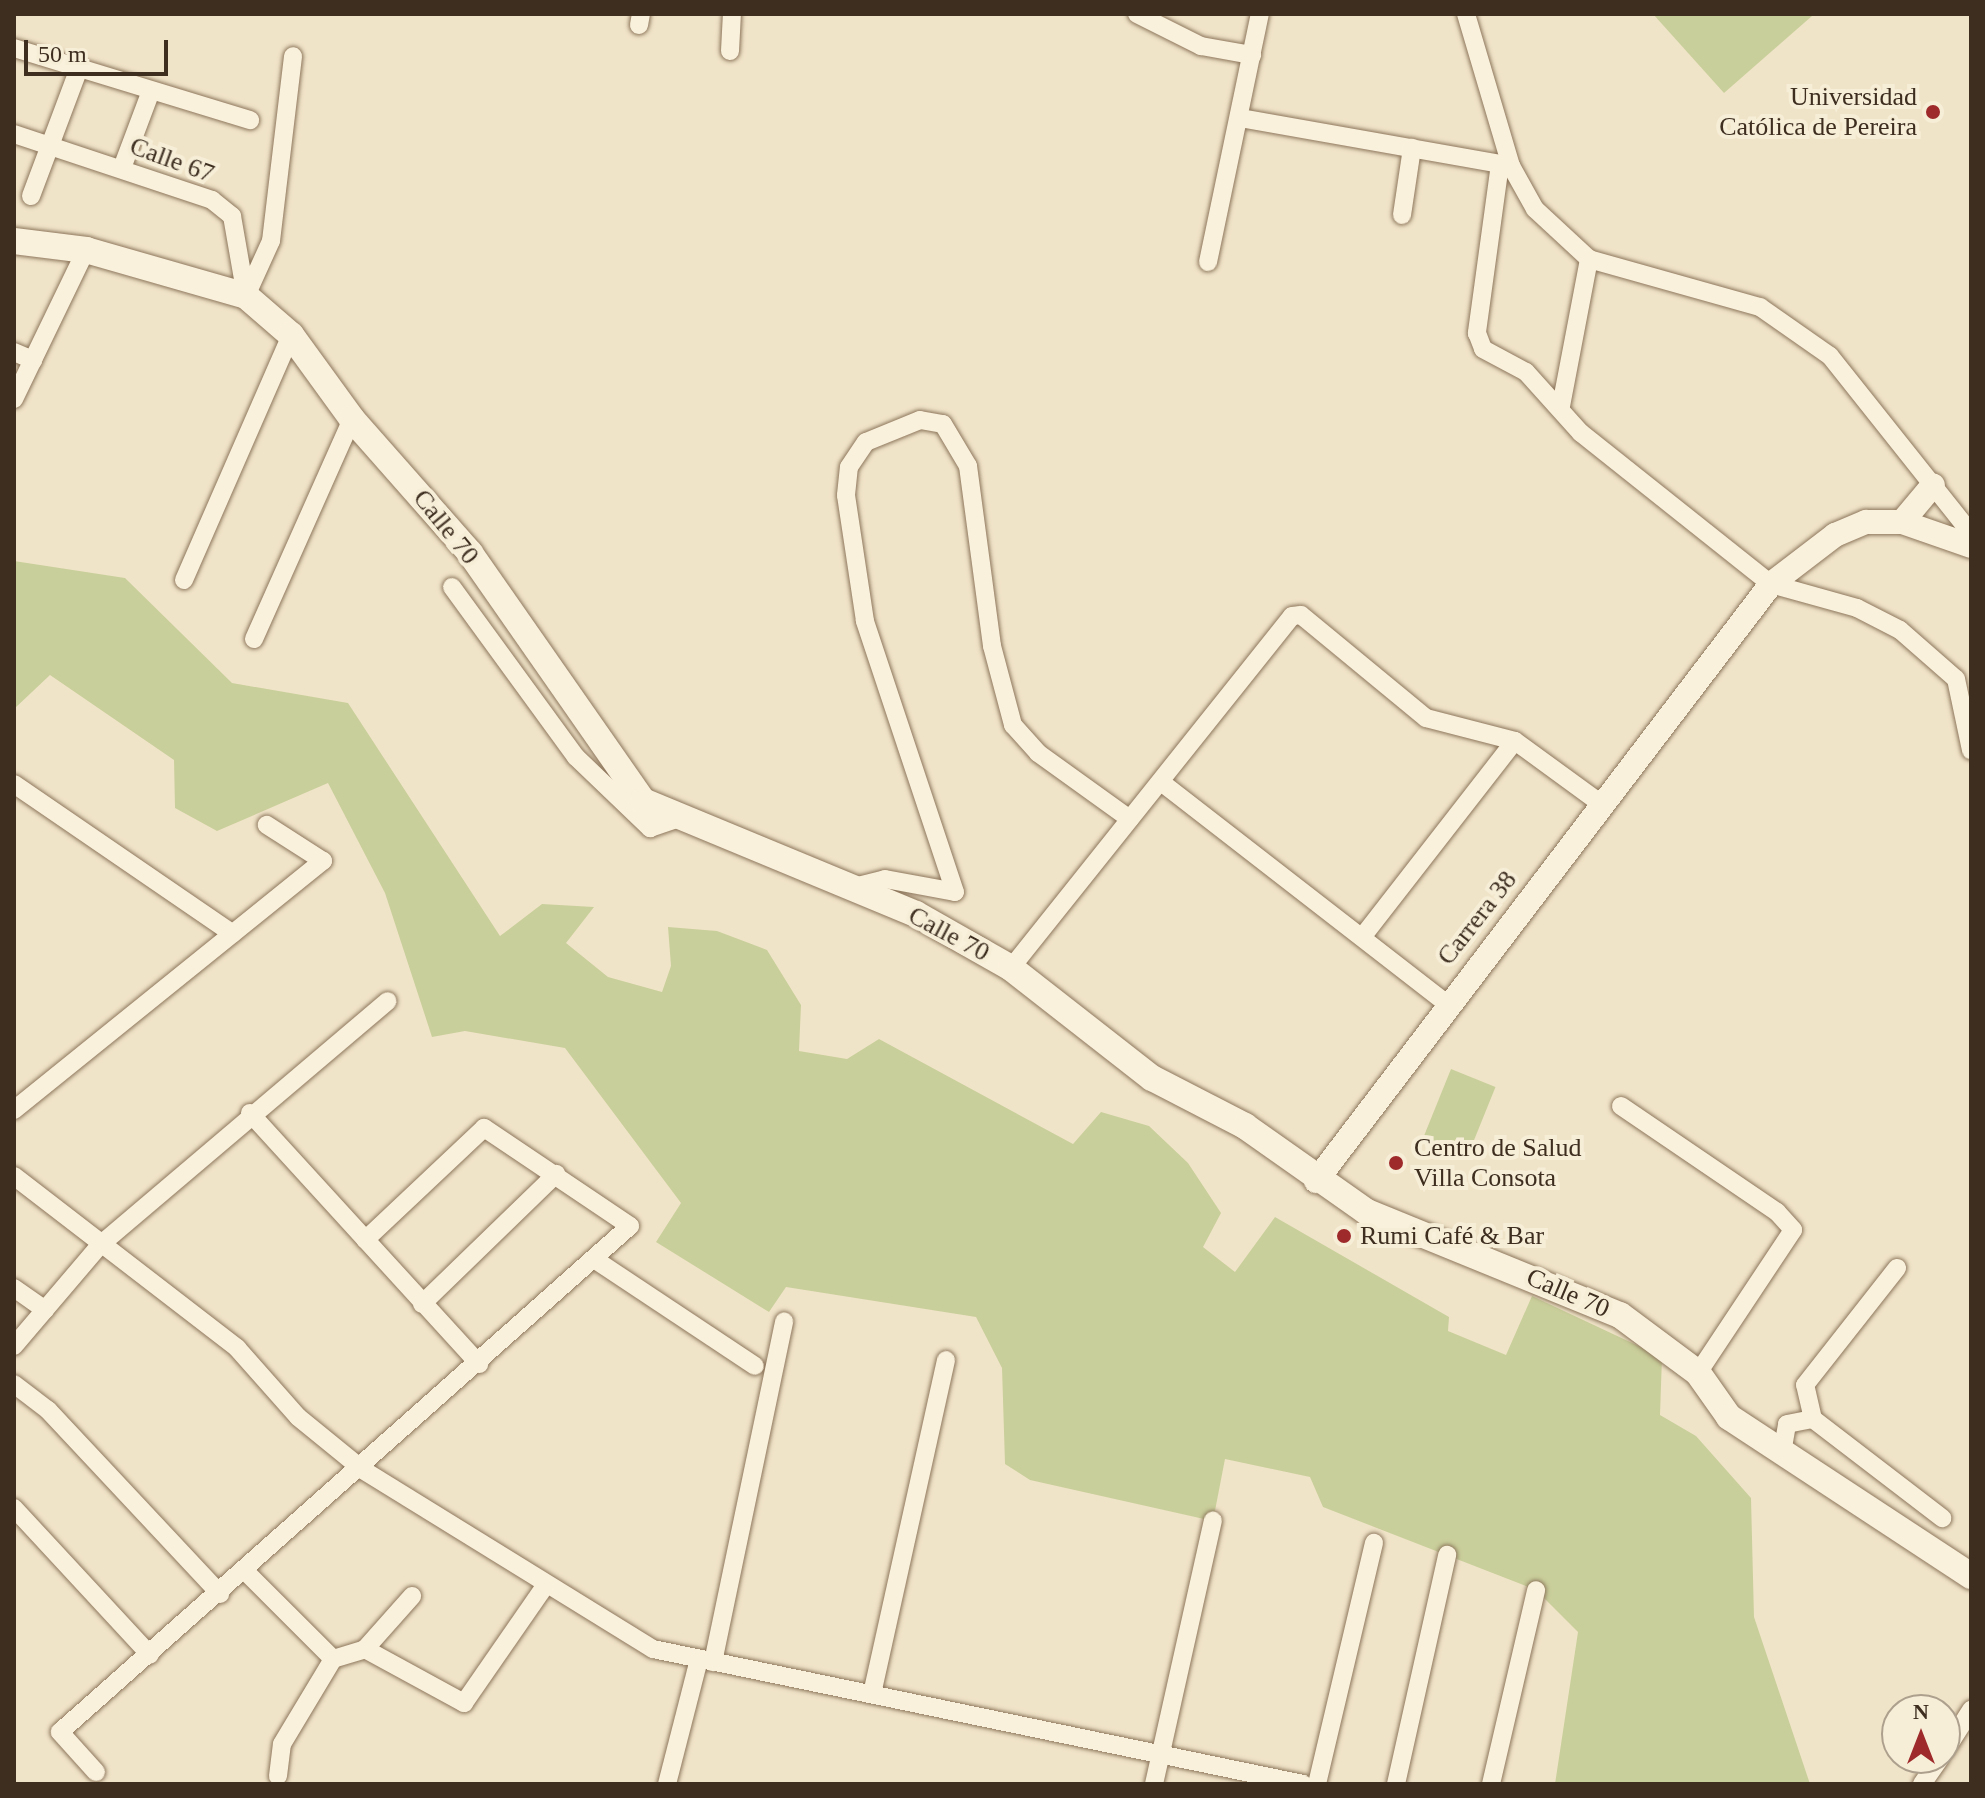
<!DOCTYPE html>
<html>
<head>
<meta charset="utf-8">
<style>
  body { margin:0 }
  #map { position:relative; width:1985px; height:1798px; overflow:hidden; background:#f0e4c8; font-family:Georgia,serif }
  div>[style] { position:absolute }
  .green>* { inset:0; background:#c9cf9b; transform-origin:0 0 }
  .roads { filter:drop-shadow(0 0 2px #8d765c) drop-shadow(0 0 2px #8d765c) }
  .minor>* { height:18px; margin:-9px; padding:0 9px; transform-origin:9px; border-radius:9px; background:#faf1dc }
  .tertiary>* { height:24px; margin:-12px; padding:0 12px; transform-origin:12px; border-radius:12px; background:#faf1dc }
  .secondary>* { height:26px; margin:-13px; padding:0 13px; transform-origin:13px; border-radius:13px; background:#faf1dc }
  .dots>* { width:22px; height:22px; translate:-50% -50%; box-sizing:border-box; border:4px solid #f7eed8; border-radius:50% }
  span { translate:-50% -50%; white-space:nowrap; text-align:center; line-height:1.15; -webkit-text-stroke:8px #f7eed8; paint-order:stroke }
  .poi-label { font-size:26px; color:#3d2e20 }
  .right { translate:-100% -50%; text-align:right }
  .left { translate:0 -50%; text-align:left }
  .street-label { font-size:26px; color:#3d2e20 }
  .frame { position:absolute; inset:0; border:16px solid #3d2e20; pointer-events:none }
  .north { position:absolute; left:1881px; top:1694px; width:80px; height:80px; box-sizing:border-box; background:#f7eed8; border:2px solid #ada18e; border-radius:50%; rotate:0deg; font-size:22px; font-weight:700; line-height:32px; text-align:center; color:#3d2e20 }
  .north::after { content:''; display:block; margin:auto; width:28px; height:36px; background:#9e2a2b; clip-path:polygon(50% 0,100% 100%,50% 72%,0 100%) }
  .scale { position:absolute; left:24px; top:40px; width:144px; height:36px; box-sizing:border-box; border:4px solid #3d2e20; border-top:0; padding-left:10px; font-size:24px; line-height:28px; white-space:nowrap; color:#3d2e20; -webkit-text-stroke:6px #f7eed8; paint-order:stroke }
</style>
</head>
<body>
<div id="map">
  <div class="green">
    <i style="clip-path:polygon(1653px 14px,1811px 14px,1812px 16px,1724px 93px)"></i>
    <i style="clip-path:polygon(14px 561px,125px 578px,232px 683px,348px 703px,500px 936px,542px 904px,594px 907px,566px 943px,608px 977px,662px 992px,671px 966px,668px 927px,717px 931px,767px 950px,801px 1005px,799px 1051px,847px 1059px,879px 1039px,1073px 1144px,1101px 1112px,1149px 1126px,1188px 1163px,1221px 1213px,1203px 1247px,1235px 1272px,1275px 1217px,1449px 1317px,1448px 1331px,1506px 1355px,1532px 1296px,1662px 1357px,1660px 1415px,1696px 1436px,1751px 1498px,1754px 1617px,1810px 1784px,1555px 1784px,1578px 1632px,1536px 1590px,1323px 1507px,1310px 1477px,1225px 1459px,1213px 1521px,1030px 1480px,1005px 1464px,1002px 1368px,976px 1317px,786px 1287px,769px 1312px,656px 1242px,681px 1203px,565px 1048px,465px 1031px,432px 1037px,385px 893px,328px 783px,217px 831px,175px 808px,174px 760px,50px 675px,14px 709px)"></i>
    <i style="left:1451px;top:1069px;width:48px;height:79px;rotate:22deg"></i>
  </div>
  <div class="roads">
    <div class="minor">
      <i style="left:1137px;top:14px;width:72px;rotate:26.6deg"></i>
      <i style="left:1201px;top:46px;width:52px;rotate:10deg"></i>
      <i style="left:1466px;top:14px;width:159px;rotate:73.5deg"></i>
      <i style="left:1511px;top:166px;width:49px;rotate:60.8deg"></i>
      <i style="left:1535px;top:209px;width:74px;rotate:42.8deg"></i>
      <i style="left:1589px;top:259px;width:178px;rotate:15.7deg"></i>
      <i style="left:1760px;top:307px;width:85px;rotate:35deg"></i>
      <i style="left:1830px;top:356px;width:226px;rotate:51.5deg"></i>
      <i style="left:639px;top:25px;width:11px;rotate:-80deg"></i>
      <i style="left:14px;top:48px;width:247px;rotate:17deg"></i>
      <i style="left:730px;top:51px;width:37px;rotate:-87deg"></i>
      <i style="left:1240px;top:118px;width:275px;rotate:10deg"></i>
      <i style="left:14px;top:134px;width:209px;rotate:18.4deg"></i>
      <i style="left:212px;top:200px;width:26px;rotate:39deg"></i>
      <i style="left:232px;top:216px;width:81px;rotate:80.1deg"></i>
      <i style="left:1500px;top:164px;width:171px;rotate:97.8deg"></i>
      <i style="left:1477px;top:333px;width:17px;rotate:69deg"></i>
      <i style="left:1483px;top:349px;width:49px;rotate:28.1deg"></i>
      <i style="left:1526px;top:372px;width:82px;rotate:48deg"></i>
      <i style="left:1581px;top:433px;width:243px;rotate:38.5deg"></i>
      <i style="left:1771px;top:584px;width:89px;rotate:15.6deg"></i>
      <i style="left:1857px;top:608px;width:48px;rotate:27.1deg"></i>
      <i style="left:1900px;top:630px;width:74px;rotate:41.2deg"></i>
      <i style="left:1956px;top:679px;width:73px;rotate:78.1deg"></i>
      <i style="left:122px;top:168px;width:82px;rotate:-69.4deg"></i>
      <i style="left:31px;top:196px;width:137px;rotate:-69.4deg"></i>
      <i style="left:1402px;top:215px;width:68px;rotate:-81.5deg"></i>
      <i style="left:1208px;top:262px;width:253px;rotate:-78.2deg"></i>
      <i style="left:246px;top:296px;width:60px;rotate:-65.6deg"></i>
      <i style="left:271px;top:241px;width:186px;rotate:-83.2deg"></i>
      <i style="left:14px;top:352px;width:21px;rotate:23deg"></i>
      <i style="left:14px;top:399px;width:165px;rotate:-64.2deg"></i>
      <i style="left:1561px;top:406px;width:150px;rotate:-79.2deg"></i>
      <i style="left:184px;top:580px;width:267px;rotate:-66.4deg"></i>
      <i style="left:452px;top:587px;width:210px;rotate:53.9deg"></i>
      <i style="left:576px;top:757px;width:103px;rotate:43.8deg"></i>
      <i style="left:650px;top:828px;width:31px;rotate:-19deg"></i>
      <i style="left:254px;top:639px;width:241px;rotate:-66deg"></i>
      <i style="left:1161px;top:782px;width:361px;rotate:37.8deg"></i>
      <i style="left:14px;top:784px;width:265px;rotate:34.4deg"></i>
      <i style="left:850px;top:888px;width:36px;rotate:-14deg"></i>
      <i style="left:885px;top:879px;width:71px;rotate:10.5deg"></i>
      <i style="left:955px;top:892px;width:286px;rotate:-108.4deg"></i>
      <i style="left:865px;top:621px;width:127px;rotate:-98.6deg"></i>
      <i style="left:846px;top:495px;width:28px;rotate:-84deg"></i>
      <i style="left:849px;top:467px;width:30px;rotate:-56deg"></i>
      <i style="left:866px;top:442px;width:58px;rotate:-22.2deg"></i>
      <i style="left:920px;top:420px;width:23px;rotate:10deg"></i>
      <i style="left:943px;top:424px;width:49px;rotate:59.2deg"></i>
      <i style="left:968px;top:466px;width:182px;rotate:82.4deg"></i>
      <i style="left:992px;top:646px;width:82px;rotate:75.1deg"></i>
      <i style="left:1013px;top:725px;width:38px;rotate:48deg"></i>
      <i style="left:1038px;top:753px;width:113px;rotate:35.7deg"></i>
      <i style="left:1363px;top:936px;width:247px;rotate:-52.1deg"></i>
      <i style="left:1011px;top:968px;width:450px;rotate:-51.4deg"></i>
      <i style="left:1292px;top:616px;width:9px;rotate:-6deg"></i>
      <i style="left:1301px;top:615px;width:162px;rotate:39.5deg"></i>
      <i style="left:1426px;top:718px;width:92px;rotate:14.5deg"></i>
      <i style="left:1515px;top:741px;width:105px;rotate:36.1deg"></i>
      <i style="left:1621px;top:1106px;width:189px;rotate:34.2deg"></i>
      <i style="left:1777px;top:1212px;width:24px;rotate:48deg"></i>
      <i style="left:1793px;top:1230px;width:172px;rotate:123.6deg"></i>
      <i style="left:14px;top:1110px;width:397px;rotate:-38.9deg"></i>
      <i style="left:323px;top:861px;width:67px;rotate:-147.3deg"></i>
      <i style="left:250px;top:1113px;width:340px;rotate:47.6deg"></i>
      <i style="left:14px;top:1176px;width:282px;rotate:37.6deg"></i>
      <i style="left:237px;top:1348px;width:92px;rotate:48.5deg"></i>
      <i style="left:298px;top:1417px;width:84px;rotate:39.2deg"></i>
      <i style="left:363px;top:1470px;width:341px;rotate:31.7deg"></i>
      <i style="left:653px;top:1649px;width:664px;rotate:11.73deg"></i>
      <i style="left:594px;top:1259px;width:193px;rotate:33.6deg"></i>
      <i style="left:14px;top:1288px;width:38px;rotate:35deg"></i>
      <i style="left:422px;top:1304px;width:187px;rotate:-44.1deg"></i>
      <i style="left:14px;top:1346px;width:133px;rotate:-49.6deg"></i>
      <i style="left:100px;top:1245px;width:377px;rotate:-40.3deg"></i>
      <i style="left:14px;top:1384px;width:43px;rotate:37.4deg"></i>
      <i style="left:48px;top:1410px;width:252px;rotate:46.9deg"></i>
      <i style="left:1813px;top:1419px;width:35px;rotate:-103deg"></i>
      <i style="left:1805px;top:1385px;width:149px;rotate:-51.8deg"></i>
      <i style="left:1782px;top:1453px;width:29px;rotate:-80deg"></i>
      <i style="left:1787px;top:1424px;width:26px;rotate:-11deg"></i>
      <i style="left:1813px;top:1419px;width:163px;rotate:37.5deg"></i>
      <i style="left:14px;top:1508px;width:200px;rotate:47.2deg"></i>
      <i style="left:246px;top:1572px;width:123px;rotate:45deg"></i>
      <i style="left:365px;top:1649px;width:71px;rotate:-48.4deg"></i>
      <i style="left:713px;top:1662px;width:348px;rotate:-78.2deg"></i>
      <i style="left:872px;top:1694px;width:342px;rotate:-77.5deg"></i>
      <i style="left:1945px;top:1751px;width:49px;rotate:-57.6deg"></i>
      <i style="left:96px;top:1772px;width:54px;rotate:-132deg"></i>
      <i style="left:60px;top:1732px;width:762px;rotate:-41.6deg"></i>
      <i style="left:630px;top:1226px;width:176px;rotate:-146.1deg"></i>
      <i style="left:484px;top:1128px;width:163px;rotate:136.7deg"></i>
      <i style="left:278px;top:1776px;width:32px;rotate:-83deg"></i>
      <i style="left:282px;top:1744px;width:99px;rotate:-59deg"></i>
      <i style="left:333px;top:1659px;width:34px;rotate:-17deg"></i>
      <i style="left:365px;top:1649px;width:113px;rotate:28.6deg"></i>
      <i style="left:464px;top:1703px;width:142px;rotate:-55.3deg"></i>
      <i style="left:667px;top:1784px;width:129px;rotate:-75.6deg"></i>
      <i style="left:1154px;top:1784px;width:270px;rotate:-77.4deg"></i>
      <i style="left:1317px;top:1784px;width:248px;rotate:-76.7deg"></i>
      <i style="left:1396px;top:1784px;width:235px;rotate:-77.4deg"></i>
      <i style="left:1491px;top:1784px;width:199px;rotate:-76.9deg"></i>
      <i style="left:1922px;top:1784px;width:32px;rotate:-55deg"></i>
    </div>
    <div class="tertiary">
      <i style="left:1902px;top:522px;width:48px;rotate:-50deg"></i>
      <i style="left:1316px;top:1181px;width:751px;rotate:-52.69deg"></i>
      <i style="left:1771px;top:584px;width:81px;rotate:-37.4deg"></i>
      <i style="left:1835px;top:535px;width:34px;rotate:-23deg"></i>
      <i style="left:1866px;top:522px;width:36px"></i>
      <i style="left:1902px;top:522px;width:73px;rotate:19.2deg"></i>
    </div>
    <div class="secondary">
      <i style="left:14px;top:241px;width:73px;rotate:7.1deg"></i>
      <i style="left:86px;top:250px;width:166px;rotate:16deg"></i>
      <i style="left:246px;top:296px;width:60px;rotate:40.9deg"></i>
      <i style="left:291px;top:335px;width:104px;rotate:54deg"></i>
      <i style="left:352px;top:419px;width:179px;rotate:48.6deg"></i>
      <i style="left:470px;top:553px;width:302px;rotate:55.1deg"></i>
      <i style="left:643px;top:801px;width:295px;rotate:22.5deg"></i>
      <i style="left:916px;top:914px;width:109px;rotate:29.6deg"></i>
      <i style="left:1011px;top:968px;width:179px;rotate:38deg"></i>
      <i style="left:1152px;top:1078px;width:105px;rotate:27.3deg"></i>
      <i style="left:1245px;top:1126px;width:149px;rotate:35.2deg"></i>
      <i style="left:1367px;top:1212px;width:273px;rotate:22.2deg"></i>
      <i style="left:1620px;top:1315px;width:97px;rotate:36.6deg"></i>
      <i style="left:1698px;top:1373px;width:54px;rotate:54.8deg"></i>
      <i style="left:1729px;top:1417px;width:290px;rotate:33.3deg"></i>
    </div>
  </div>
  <div class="dots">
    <i style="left:1933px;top:112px;background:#9e2a2b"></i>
    <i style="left:1396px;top:1163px;background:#9e2a2b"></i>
    <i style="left:1344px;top:1236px;background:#9e2a2b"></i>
  </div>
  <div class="poi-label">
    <span class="right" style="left:1917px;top:112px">Universidad<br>Católica de Pereira</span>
    <span class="left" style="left:1414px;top:1163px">Centro de Salud<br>Villa Consota</span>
    <span class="left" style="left:1360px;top:1236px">Rumi Café &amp; Bar</span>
  </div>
  <div class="street-label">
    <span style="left:172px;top:160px;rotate:20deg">Calle 67</span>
    <span style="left:446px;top:527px;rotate:51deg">Calle 70</span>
    <span style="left:1477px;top:918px;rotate:-52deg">Carrera 38</span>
    <span style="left:949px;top:934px;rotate:28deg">Calle 70</span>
    <span style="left:1568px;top:1293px;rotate:23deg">Calle 70</span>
  </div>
  <div class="frame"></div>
  <div class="north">N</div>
  <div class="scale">50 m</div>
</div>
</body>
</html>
